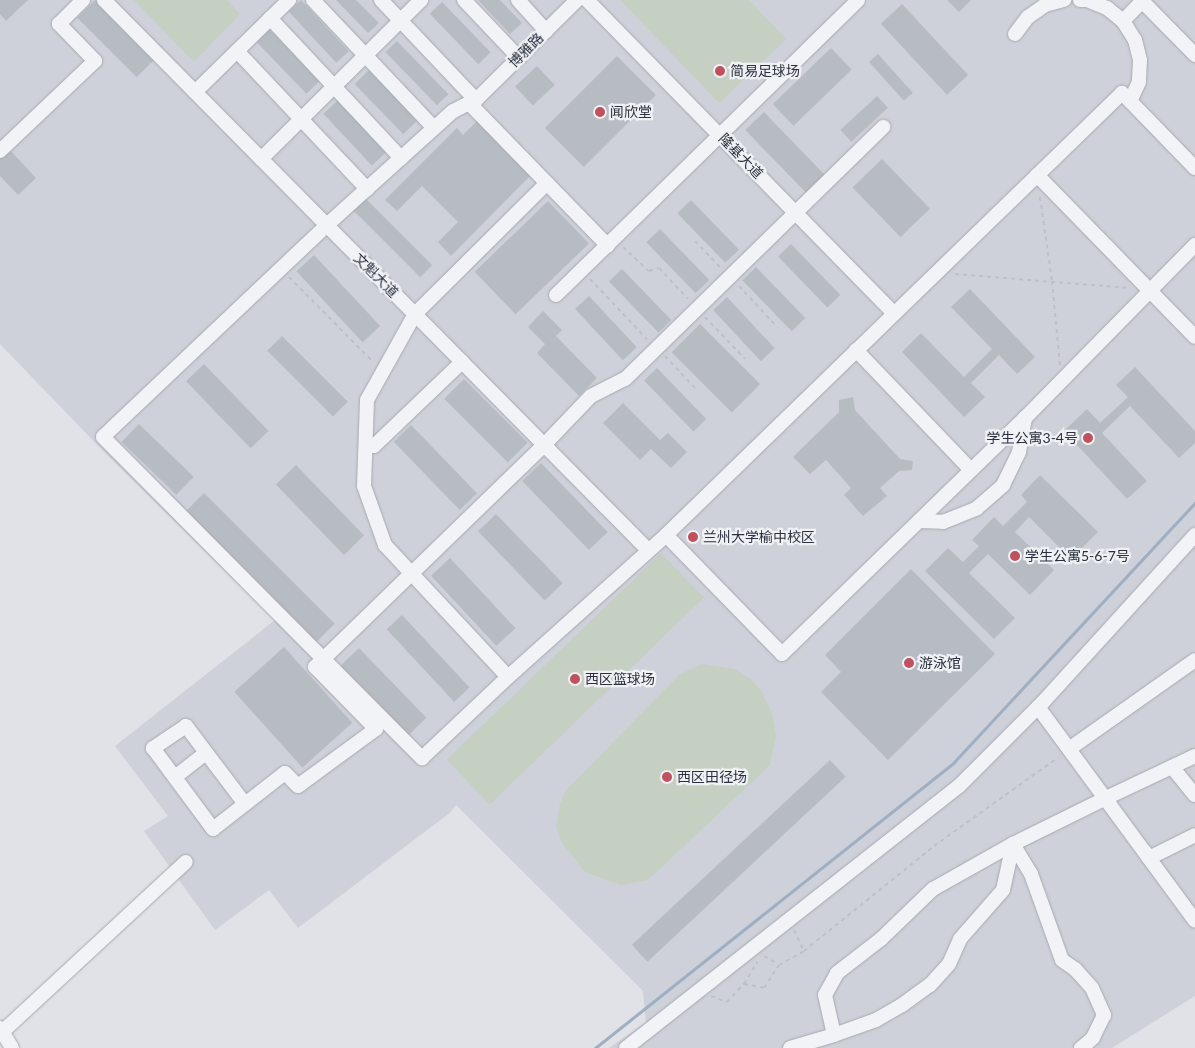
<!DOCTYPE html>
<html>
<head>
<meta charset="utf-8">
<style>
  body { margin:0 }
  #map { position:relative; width:1195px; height:1048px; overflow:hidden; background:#e0e2e7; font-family:Lato,"Noto Sans SC",sans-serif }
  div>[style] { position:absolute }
  .built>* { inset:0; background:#ced1d9 }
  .green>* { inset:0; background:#c5d0c2; transform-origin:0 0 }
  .stream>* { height:3px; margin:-1.5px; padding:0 1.5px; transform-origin:1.5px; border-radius:1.5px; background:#9eafc4 }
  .building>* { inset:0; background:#b7bcc3; transform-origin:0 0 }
  .path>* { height:2px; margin-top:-1px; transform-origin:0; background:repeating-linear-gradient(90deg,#bec0c6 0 4px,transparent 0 8px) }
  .roads { filter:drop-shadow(0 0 1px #a6a9b1) drop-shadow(0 0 1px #a6a9b1) }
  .minor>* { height:14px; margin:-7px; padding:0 7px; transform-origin:7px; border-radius:7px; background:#f2f3f6 }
  .dots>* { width:14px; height:14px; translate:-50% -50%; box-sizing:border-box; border:2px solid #eff1f5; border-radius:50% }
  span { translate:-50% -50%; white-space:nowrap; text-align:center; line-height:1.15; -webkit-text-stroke:4.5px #eff1f5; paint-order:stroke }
  .street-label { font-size:14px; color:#2a303d }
  .poi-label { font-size:14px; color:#2a303d }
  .left { translate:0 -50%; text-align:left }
  .right { translate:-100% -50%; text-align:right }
</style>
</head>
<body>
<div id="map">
  <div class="built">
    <i style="clip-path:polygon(0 0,1195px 0,1195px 996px,1112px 1048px,609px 1048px,646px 1022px,643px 991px,456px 805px,451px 812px,298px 928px,269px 890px,215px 930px,144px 831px,168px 816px,115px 746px,275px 620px,106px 454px,0 344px)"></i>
  </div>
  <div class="green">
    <i style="clip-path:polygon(134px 0,227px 0,240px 14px,194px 62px)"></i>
    <i style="clip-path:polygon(620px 0,749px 0,786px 39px,719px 103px)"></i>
    <i style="left:661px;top:553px;width:62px;height:298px;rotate:46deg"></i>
    <i style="clip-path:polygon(701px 664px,735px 669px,751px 679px,762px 692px,772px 713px,776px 735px,770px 765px,648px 880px,621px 885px,585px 872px,562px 843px,556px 827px,560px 804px,566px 790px,679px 675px)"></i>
  </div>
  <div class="stream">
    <i style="left:595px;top:1048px;width:459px;rotate:-38.5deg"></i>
    <i style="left:954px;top:762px;width:354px;rotate:-47.1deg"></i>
  </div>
  <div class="building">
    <i style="clip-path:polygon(0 0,28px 0,6px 21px,0 14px)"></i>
    <i style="left:95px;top:0;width:84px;height:25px;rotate:45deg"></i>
    <i style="left:301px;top:0;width:70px;height:17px;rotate:47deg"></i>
    <i style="clip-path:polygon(336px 0,356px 0,379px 23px,368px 33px)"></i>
    <i style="clip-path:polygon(478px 0,500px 0,522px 23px,510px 34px)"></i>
    <i style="clip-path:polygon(947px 0,971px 0,959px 12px)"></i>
    <i style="left:442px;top:2px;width:70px;height:17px;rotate:46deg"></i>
    <i style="left:902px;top:4px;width:97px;height:29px;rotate:47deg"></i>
    <i style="left:268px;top:28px;width:74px;height:18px;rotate:46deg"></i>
    <i style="left:397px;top:41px;width:74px;height:16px;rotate:46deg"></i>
    <i style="left:831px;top:48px;width:30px;height:81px;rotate:46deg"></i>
    <i style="left:878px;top:54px;width:52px;height:12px;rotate:48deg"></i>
    <i style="left:617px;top:56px;width:55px;height:102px;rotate:45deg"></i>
    <i style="left:537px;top:66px;width:26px;height:30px;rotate:47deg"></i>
    <i style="left:369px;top:70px;width:70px;height:20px;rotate:46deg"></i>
    <i style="left:877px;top:96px;width:16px;height:50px;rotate:47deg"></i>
    <i style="left:338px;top:100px;width:71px;height:20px;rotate:47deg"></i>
    <i style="left:764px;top:112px;width:88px;height:26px;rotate:46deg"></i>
    <i style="clip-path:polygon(477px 121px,531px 175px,451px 256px,438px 242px,458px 222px,422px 186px,397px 211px,385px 200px,457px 128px,463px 135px)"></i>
    <i style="clip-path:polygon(9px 149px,36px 178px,18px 195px,0 176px,0 157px)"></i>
    <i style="left:882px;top:159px;width:69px;height:41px;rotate:46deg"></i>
    <i style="left:365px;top:198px;width:95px;height:17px;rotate:45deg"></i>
    <i style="left:691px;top:200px;width:69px;height:19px;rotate:46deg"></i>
    <i style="left:548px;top:201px;width:59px;height:102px;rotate:46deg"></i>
    <i style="left:660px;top:229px;width:71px;height:19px;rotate:46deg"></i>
    <i style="left:791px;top:244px;width:71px;height:18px;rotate:46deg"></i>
    <i style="left:314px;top:255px;width:97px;height:24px;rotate:47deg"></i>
    <i style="left:756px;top:267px;width:71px;height:19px;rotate:46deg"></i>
    <i style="left:622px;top:269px;width:71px;height:18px;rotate:46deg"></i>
    <i style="clip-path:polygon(970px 289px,1035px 357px,1017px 374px,999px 355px,971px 383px,985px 397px,964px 417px,902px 352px,921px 333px,964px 377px,992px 349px,951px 307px)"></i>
    <i style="left:589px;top:296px;width:70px;height:19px;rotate:47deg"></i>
    <i style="left:727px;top:297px;width:70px;height:19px;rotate:47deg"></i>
    <i style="clip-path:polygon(543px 311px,562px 330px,556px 336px,597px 378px,579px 396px,537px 353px,545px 344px,528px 327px)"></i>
    <i style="left:700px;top:324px;width:85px;height:40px;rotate:45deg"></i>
    <i style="left:282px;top:336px;width:93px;height:21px;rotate:45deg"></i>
    <i style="left:204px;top:364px;width:93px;height:25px;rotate:46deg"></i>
    <i style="clip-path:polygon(1135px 367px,1195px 431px,1195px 443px,1179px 458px,1130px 406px,1102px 433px,1147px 481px,1127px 499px,1064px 431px,1087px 409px,1100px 423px,1128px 397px,1116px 385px)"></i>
    <i style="left:657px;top:368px;width:71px;height:18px;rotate:46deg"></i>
    <i style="left:464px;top:379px;width:90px;height:28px;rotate:45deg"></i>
    <i style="clip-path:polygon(853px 397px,855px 410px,900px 459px,913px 461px,912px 470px,899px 471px,880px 488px,887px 496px,863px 516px,844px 495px,851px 488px,826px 460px,810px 474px,793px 457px,839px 412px,839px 400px)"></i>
    <i style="clip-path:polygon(623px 403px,660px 440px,668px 433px,687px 452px,671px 468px,651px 449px,640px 460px,603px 423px)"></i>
    <i style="left:139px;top:424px;width:76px;height:25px;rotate:44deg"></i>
    <i style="left:411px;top:425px;width:95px;height:24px;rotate:46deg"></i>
    <i style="left:541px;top:463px;width:96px;height:26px;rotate:46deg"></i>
    <i style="left:296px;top:465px;width:98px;height:28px;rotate:46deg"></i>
    <i style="clip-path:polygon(1040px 475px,1098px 532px,1071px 559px,1029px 517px,1015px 532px,1054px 570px,1030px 595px,988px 554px,969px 573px,1015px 618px,994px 639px,925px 571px,948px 548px,963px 562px,979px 546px,972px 540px,994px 517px,1003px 526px,1027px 502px,1021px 495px)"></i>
    <i style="left:204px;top:493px;width:185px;height:26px;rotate:45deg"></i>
    <i style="left:496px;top:514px;width:96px;height:25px;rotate:46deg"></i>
    <i style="left:450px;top:558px;width:96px;height:26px;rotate:47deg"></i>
    <i style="clip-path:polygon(911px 569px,995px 654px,888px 760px,821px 692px,841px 672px,825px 655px)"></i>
    <i style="left:402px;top:615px;width:99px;height:21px;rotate:47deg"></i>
    <i style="left:284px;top:647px;width:102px;height:67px;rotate:48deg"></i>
    <i style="left:359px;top:648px;width:97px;height:26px;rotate:46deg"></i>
    <i style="left:830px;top:760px;width:23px;height:271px;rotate:47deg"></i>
  </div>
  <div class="path">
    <i style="left:1040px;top:197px;width:85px;rotate:81.9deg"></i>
    <i style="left:1052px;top:281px;width:85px;rotate:84.6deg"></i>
    <i style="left:695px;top:241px;width:37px;rotate:46deg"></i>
    <i style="left:623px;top:247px;width:35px;rotate:43deg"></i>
    <i style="left:649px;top:271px;width:10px;rotate:-17deg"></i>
    <i style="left:659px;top:268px;width:42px;rotate:46.9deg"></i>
    <i style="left:955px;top:274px;width:175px;rotate:4.6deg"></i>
    <i style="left:289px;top:277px;width:120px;rotate:45.3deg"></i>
    <i style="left:590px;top:279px;width:83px;rotate:46.5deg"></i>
    <i style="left:739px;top:286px;width:57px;rotate:47.1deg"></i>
    <i style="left:705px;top:317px;width:58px;rotate:46.4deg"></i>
    <i style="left:665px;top:356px;width:44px;rotate:46.8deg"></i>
    <i style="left:794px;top:930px;width:23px;rotate:65deg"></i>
    <i style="left:764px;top:956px;width:16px;rotate:30deg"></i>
    <i style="left:744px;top:984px;width:26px;rotate:-59deg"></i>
    <i style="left:711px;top:996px;width:17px;rotate:21deg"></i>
    <i style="left:727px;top:1002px;width:25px;rotate:-47deg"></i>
    <i style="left:744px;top:984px;width:20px;rotate:11deg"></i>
    <i style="left:764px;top:988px;width:27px;rotate:-57deg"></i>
    <i style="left:779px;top:965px;width:29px;rotate:-29deg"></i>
    <i style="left:804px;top:951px;width:167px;rotate:-38.9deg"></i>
    <i style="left:934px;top:846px;width:153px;rotate:-35.5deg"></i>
  </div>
  <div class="roads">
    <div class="minor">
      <i style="left:104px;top:0;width:774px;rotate:45.31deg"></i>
      <i style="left:313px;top:0;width:176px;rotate:46.6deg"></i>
      <i style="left:381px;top:0;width:138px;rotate:46.5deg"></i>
      <i style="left:464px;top:0;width:80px;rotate:46.5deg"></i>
      <i style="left:518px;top:0;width:42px;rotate:47.9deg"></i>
      <i style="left:577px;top:0;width:142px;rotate:135.3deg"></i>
      <i style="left:476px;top:100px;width:8px;rotate:157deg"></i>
      <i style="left:469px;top:103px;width:199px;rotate:45.8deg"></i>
      <i style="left:587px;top:0;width:438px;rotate:45.6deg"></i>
      <i style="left:1080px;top:0;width:7px"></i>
      <i style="left:1087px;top:0;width:22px;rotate:22deg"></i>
      <i style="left:1107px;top:8px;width:21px;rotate:39deg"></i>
      <i style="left:1123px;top:21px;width:22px;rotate:58deg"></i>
      <i style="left:1135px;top:40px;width:21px;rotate:76deg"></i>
      <i style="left:1140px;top:60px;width:22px;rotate:93deg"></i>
      <i style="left:1139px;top:82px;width:21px;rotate:115deg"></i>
      <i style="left:270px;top:18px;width:192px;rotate:46.9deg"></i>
      <i style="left:1123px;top:21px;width:28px;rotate:-46deg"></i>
      <i style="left:1142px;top:1px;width:76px;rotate:45.5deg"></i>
      <i style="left:1015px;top:34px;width:21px;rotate:-53deg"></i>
      <i style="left:1028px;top:17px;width:21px;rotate:-35deg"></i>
      <i style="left:1045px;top:5px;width:20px;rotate:-15deg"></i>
      <i style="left:237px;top:51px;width:190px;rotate:46.7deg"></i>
      <i style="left:195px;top:92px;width:132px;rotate:-44.4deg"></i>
      <i style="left:469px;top:103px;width:18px;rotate:153deg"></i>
      <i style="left:453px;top:111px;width:170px;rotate:137.9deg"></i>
      <i style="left:327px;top:225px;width:308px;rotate:136.6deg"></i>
      <i style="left:103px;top:437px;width:453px;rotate:45.2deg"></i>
      <i style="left:422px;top:758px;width:118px;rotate:-43.3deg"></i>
      <i style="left:0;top:151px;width:131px;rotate:-43.5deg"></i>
      <i style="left:95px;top:61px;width:52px;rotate:-134.2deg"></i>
      <i style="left:59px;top:24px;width:34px;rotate:-45deg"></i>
      <i style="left:261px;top:159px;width:226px;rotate:-44.8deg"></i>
      <i style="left:1195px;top:168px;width:105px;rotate:-134.2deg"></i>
      <i style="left:1122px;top:93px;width:635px;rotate:135.89deg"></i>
      <i style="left:666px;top:535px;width:166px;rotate:45.7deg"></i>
      <i style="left:782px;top:654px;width:339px;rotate:-44.2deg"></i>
      <i style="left:1025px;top:418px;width:243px;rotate:-45.5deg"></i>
      <i style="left:1037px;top:175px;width:226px;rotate:45.7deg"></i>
      <i style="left:547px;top:183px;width:186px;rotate:135.2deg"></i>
      <i style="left:415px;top:314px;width:98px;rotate:119.2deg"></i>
      <i style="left:367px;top:400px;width:86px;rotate:92deg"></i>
      <i style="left:364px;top:486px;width:63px;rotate:70.4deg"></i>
      <i style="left:385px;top:545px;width:180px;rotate:47deg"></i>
      <i style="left:508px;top:677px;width:212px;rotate:-41.9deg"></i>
      <i style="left:556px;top:295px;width:422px;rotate:-44.3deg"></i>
      <i style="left:856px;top:350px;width:166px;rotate:46.2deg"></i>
      <i style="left:366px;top:444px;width:8px;rotate:14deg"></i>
      <i style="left:374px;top:446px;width:122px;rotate:-43.7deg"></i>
      <i style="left:919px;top:521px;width:24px;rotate:2deg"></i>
      <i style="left:943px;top:522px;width:37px;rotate:-22deg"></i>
      <i style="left:977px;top:508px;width:35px;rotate:-41deg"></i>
      <i style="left:1003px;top:485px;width:37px;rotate:-64deg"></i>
      <i style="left:1019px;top:452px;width:35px;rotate:-80deg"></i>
      <i style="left:1038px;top:707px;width:265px;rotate:53.7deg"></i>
      <i style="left:1069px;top:749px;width:154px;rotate:-35.2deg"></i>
      <i style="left:1172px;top:767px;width:36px;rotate:51deg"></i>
      <i style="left:175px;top:777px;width:39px;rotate:-38deg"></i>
      <i style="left:245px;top:804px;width:98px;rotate:-127.1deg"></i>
      <i style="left:186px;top:726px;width:40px;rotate:146deg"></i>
      <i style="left:153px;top:748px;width:101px;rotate:53.5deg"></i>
      <i style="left:213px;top:829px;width:91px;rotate:-37.9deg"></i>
      <i style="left:285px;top:773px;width:18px;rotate:45deg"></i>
      <i style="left:298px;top:786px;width:97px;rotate:-36.2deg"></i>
      <i style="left:376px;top:729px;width:87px;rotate:-134.5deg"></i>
      <i style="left:315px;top:667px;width:319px;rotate:-44.1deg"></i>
      <i style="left:544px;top:445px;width:68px;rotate:-46.2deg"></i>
      <i style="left:591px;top:396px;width:38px;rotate:-27deg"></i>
      <i style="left:625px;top:379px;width:361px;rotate:-44.3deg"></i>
      <i style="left:1110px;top:804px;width:7px;rotate:-124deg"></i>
      <i style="left:1106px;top:798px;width:98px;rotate:-25.3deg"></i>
      <i style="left:1013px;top:844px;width:35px;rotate:59deg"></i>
      <i style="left:1031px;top:874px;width:91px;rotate:70.2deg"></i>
      <i style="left:1062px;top:960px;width:16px;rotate:35deg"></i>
      <i style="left:1075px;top:969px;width:25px;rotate:48deg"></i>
      <i style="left:1092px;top:988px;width:30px;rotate:66deg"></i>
      <i style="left:1104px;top:1015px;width:25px;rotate:116deg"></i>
      <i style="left:1093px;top:1038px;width:16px;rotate:140deg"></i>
      <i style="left:1145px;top:852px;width:7px;rotate:56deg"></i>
      <i style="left:1149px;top:858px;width:51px;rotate:-26.6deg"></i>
      <i style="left:0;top:1028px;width:23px;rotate:59deg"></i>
      <i style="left:0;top:1034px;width:253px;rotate:-42.8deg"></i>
      <i style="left:834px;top:1035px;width:45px;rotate:-19.7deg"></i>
      <i style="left:876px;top:1020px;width:30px;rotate:-30deg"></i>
      <i style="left:902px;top:1005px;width:34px;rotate:-36deg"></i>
      <i style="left:930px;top:985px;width:28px;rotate:-48deg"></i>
      <i style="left:949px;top:964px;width:27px;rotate:-66deg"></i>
      <i style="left:960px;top:939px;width:65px;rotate:-48.7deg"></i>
      <i style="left:1003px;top:890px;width:47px;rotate:-77.7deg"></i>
      <i style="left:626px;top:1048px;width:424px;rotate:-38.2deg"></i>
      <i style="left:959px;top:786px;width:119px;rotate:-45deg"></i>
      <i style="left:1043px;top:702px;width:226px;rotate:-47.7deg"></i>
      <i style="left:790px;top:1048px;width:46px;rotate:-16.5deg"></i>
      <i style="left:834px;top:1035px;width:41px;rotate:-102.7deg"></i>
      <i style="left:825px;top:995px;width:25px;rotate:-61deg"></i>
      <i style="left:837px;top:973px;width:56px;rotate:-37.7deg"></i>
      <i style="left:881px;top:939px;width:72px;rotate:-43.9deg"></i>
      <i style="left:933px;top:889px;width:92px;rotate:-29.4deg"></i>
      <i style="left:1013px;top:844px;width:104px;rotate:-26.3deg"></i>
    </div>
  </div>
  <div class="dots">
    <i style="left:720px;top:71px;background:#c0515e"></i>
    <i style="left:600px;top:112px;background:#c0515e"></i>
    <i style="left:1088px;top:438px;background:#c0515e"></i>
    <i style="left:693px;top:537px;background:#c0515e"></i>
    <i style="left:1015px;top:556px;background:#c0515e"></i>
    <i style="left:909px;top:663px;background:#c0515e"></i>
    <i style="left:575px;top:679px;background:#c0515e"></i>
    <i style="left:667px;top:777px;background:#c0515e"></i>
  </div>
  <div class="street-label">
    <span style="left:526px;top:50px;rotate:-45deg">博雅路</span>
    <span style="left:741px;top:156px;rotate:46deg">隆基大道</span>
    <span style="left:376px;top:275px;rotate:45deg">文魁大道</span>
  </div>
  <div class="poi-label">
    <span class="left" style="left:730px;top:71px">简易足球场</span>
    <span class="left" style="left:610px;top:112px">闻欣堂</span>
    <span class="right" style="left:1078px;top:438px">学生公寓3-4号</span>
    <span class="left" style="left:703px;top:537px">兰州大学榆中校区</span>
    <span class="left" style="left:1025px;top:556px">学生公寓5-6-7号</span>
    <span class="left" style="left:919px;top:663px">游泳馆</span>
    <span class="left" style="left:585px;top:679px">西区篮球场</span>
    <span class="left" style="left:677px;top:777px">西区田径场</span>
  </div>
</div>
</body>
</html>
